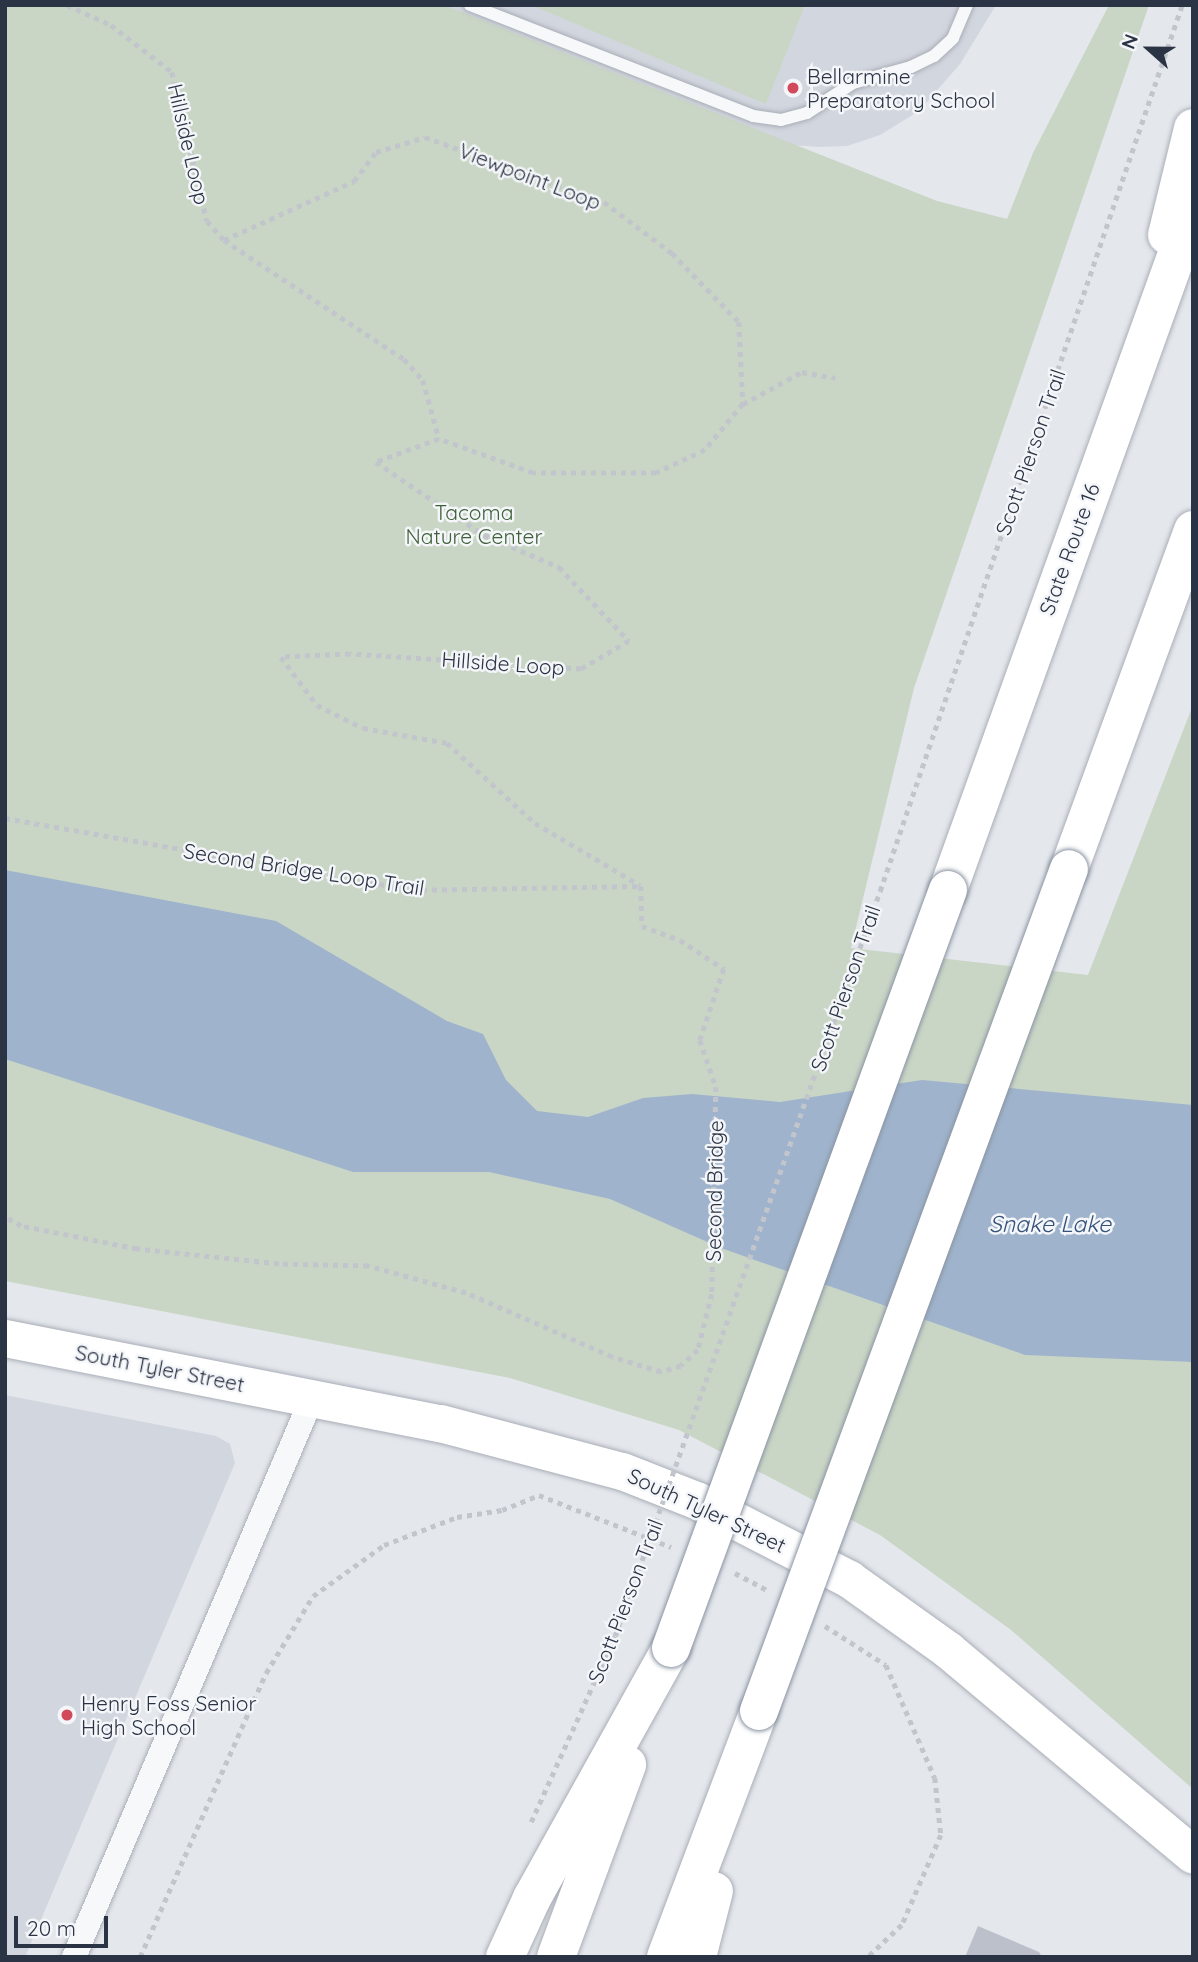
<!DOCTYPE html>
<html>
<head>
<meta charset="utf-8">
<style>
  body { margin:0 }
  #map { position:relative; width:1198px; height:1962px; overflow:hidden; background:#e4e7ec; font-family:Quicksand,sans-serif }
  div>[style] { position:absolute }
  .built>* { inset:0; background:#d2d6de }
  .green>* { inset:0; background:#c9d6c5 }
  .water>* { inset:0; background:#9fb4cc }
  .building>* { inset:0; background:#bbc0ca }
  .path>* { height:4.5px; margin-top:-2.25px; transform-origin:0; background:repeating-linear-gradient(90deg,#c2c5cb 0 5px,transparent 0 10px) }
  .roads { filter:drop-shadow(0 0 2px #a9aeb7) drop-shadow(0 0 2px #a9aeb7) }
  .service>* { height:12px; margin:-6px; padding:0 6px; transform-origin:6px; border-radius:6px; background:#f7f8fa }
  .minor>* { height:24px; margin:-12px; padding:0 12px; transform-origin:12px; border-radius:12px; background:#f7f8fa }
  .secondary>* { height:37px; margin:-18.5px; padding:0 18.5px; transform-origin:18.5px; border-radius:18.5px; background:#fff }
  .motorway>* { height:38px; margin:-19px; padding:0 19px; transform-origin:19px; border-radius:19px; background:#fff }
  .path-bridge>* { height:4.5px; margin-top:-2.25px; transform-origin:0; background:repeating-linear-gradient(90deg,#c2c5cb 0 5px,transparent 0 10px) }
  .bridges { filter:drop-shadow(0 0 2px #8b94a3) drop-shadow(0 0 2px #8b94a3) }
  .motorway-bridge>* { height:38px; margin:-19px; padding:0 19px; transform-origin:19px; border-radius:19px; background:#fff }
  .dots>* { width:19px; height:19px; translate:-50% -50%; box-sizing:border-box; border:4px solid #f4f6f9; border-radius:50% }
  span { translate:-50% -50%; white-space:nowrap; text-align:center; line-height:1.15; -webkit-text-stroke:5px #f4f6f9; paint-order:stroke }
  .poi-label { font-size:21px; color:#2b3445 }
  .left { translate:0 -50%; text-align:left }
  .street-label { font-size:21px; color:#2b3445 }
  .park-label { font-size:21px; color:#3f6138 }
  .water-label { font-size:23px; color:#34527a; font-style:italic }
  .frame { position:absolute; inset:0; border:7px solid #2b3445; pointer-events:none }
  .north { position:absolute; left:1114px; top:14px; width:70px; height:70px; -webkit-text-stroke:5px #f4f6f9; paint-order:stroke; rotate:291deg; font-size:19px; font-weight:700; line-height:28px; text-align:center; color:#2b3445 }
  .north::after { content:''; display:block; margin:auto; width:24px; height:32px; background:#2b3445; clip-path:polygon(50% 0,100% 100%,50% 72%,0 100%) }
  .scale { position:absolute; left:14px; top:1916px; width:94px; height:32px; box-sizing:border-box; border:4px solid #2b3445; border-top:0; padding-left:9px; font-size:21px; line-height:24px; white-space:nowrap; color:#2b3445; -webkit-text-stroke:5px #f4f6f9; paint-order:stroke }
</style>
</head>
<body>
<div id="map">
  <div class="built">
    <i style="clip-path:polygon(441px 5px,996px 5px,960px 64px,919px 111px,880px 135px,847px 146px,820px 147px,792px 145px)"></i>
    <i style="clip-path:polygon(5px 1395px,216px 1436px,230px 1444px,235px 1463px,25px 1957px,5px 1957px)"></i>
  </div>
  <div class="green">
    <i style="clip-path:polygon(5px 5px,444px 5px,937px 201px,1007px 219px,1033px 153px,1109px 5px,1149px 5px,914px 688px,851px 948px,1088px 975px,1193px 705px,1193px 1789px,1011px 1630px,880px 1535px,679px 1430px,510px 1378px,5px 1281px)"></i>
    <i style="clip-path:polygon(531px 5px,805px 5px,766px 104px)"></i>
  </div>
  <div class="water">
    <i style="clip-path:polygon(5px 870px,276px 921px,447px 1021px,483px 1034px,506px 1080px,537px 1111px,588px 1117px,643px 1098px,692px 1094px,780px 1102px,922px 1080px,1193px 1105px,1193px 1362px,1025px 1355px,721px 1248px,610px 1199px,489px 1172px,353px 1172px,5px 1059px)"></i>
  </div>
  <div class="building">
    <i style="clip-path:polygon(978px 1926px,1039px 1952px,1042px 1957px,965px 1957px)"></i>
  </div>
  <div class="path">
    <i style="left:67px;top:5px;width:48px;rotate:24.4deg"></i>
    <i style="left:111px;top:25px;width:77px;rotate:37.6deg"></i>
    <i style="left:172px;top:72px;width:153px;rotate:76.8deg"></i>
    <i style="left:207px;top:221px;width:25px;rotate:48deg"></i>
    <i style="left:224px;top:240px;width:216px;rotate:33.5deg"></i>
    <i style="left:404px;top:359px;width:28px;rotate:48deg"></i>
    <i style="left:423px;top:380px;width:61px;rotate:74.8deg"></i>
    <i style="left:439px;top:439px;width:67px;rotate:159.9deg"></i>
    <i style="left:376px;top:462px;width:130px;rotate:34.1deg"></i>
    <i style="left:484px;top:535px;width:82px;rotate:23.1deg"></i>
    <i style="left:559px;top:567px;width:102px;rotate:46.6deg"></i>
    <i style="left:629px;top:641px;width:56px;rotate:149.7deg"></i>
    <i style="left:581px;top:669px;width:231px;rotate:-176.3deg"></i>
    <i style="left:350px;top:654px;width:69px;rotate:177.5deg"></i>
    <i style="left:281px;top:657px;width:60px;rotate:53.1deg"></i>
    <i style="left:317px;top:705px;width:51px;rotate:26.6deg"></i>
    <i style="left:363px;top:728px;width:85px;rotate:10.1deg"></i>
    <i style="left:447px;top:743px;width:119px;rotate:42.3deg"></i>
    <i style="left:535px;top:823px;width:122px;rotate:30.6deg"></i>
    <i style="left:224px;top:240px;width:143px;rotate:-24.4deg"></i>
    <i style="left:354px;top:181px;width:36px;rotate:-53deg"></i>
    <i style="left:376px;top:152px;width:51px;rotate:-17deg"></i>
    <i style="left:425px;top:137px;width:190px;rotate:20deg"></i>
    <i style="left:604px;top:202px;width:85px;rotate:36.9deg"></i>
    <i style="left:672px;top:253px;width:96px;rotate:45.8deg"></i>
    <i style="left:739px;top:322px;width:82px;rotate:87.2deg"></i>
    <i style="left:743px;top:404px;width:60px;rotate:129.6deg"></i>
    <i style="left:705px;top:450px;width:54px;rotate:154.9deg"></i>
    <i style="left:656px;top:473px;width:123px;rotate:180deg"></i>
    <i style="left:533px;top:473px;width:100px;rotate:-160.1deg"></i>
    <i style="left:743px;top:404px;width:67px;rotate:-28.5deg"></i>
    <i style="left:802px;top:372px;width:34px;rotate:10deg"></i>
    <i style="left:5px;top:818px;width:413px;rotate:10deg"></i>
    <i style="left:412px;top:890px;width:229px;rotate:-1deg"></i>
    <i style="left:641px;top:886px;width:40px;rotate:88.6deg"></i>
    <i style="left:642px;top:926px;width:40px;rotate:20.2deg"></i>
    <i style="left:680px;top:940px;width:53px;rotate:33.4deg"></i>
    <i style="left:724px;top:969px;width:75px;rotate:108.7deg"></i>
    <i style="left:700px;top:1040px;width:50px;rotate:71.2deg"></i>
    <i style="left:716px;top:1087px;width:207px;rotate:91.1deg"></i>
    <i style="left:712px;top:1294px;width:58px;rotate:104deg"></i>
    <i style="left:698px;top:1350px;width:23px;rotate:137deg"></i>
    <i style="left:681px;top:1366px;width:21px;rotate:163deg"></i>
    <i style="left:661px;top:1372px;width:51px;rotate:-163deg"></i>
    <i style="left:612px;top:1357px;width:159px;rotate:-156.3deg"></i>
    <i style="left:466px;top:1293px;width:102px;rotate:-164.6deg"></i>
    <i style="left:368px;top:1266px;width:89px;rotate:-178.7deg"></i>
    <i style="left:279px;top:1264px;width:143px;rotate:-174deg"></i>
    <i style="left:137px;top:1249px;width:118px;rotate:-168.8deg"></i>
    <i style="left:21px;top:1226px;width:18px;rotate:-151deg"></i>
    <i style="left:880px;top:891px;width:936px;rotate:-71.18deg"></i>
    <i style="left:735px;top:1573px;width:36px;rotate:28deg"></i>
    <i style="left:825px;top:1626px;width:72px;rotate:32.6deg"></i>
    <i style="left:886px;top:1665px;width:123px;rotate:66.6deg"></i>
    <i style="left:935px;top:1778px;width:57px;rotate:84deg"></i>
    <i style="left:941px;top:1835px;width:98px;rotate:113.4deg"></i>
    <i style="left:902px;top:1925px;width:47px;rotate:136.7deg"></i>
    <i style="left:531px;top:1822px;width:204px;rotate:-65.7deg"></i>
    <i style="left:140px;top:1957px;width:311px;rotate:-66.1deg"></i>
    <i style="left:266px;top:1673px;width:90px;rotate:-58.6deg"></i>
    <i style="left:313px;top:1596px;width:87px;rotate:-35.7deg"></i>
    <i style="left:384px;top:1545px;width:78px;rotate:-21deg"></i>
    <i style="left:457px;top:1517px;width:46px;rotate:-8.8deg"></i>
    <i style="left:502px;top:1510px;width:40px;rotate:-22deg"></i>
    <i style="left:539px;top:1495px;width:142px;rotate:21.5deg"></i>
  </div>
  <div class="roads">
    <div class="service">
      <i style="left:470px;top:5px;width:304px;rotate:21.4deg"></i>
      <i style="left:753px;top:116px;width:28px;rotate:8deg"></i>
      <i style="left:781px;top:120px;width:27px;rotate:-15deg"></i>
      <i style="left:807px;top:113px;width:55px;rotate:-33.1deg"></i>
      <i style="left:853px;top:83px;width:60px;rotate:-15.4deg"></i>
      <i style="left:911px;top:67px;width:25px;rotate:-26deg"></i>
      <i style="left:934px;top:56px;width:26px;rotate:-43deg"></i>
      <i style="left:953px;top:38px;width:36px;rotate:-67deg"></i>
    </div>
    <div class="minor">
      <i style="left:74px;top:1957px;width:608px;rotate:-66.94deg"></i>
    </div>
    <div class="secondary">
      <i style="left:5px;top:1338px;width:443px;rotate:11.1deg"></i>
      <i style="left:440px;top:1423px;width:188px;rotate:14.8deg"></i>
      <i style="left:622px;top:1471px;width:82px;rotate:21.5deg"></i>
      <i style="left:698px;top:1501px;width:170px;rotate:27.3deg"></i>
      <i style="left:849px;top:1579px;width:122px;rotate:35.6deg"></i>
      <i style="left:948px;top:1650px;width:319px;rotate:39.9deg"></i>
    </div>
    <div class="motorway">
      <i style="left:1167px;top:235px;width:110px;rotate:-76.3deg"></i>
      <i style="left:1069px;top:869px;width:361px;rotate:-69.9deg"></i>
      <i style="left:948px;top:890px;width:724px;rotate:-70.21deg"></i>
      <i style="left:505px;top:1957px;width:65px;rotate:-65.4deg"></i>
      <i style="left:532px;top:1898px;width:286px;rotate:-60.9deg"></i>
      <i style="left:556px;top:1957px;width:205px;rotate:-69.7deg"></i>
      <i style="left:666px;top:1957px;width:263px;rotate:-69.3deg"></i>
      <i style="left:697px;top:1957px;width:68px;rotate:-75.6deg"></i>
    </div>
  </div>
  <div class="path-bridge">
    <i style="left:615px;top:1636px;width:791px;rotate:-70.42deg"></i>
  </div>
  <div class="bridges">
    <div class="motorway-bridge">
      <i style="left:671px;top:1648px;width:807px;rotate:-69.93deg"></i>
      <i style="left:759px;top:1711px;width:897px;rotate:-69.79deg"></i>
    </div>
  </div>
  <div class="dots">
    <i style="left:793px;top:88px;background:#d1495b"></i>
    <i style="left:67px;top:1715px;background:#d1495b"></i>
  </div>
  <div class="poi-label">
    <span class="left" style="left:807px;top:88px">Bellarmine<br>Preparatory School</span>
    <span class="left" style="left:81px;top:1715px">Henry Foss Senior<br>High School</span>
  </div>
  <div class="street-label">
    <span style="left:189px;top:144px;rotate:77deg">Hillside Loop</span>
    <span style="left:530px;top:176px;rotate:21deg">Viewpoint Loop</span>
    <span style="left:1030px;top:452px;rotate:-71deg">Scott Pierson Trail</span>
    <span style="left:1069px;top:549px;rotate:-70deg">State Route 16</span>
    <span style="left:503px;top:663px;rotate:4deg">Hillside Loop</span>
    <span style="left:304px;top:869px;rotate:9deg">Second Bridge Loop Trail</span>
    <span style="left:845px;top:988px;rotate:-71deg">Scott Pierson Trail</span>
    <span style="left:714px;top:1191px;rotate:-89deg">Second Bridge</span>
    <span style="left:160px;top:1368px;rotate:11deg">South Tyler Street</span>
    <span style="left:707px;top:1510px;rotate:25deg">South Tyler Street</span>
    <span style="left:625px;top:1601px;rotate:-69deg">Scott Pierson Trail</span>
  </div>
  <div class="park-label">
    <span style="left:474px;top:524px">Tacoma<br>Nature Center</span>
  </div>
  <div class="water-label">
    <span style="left:1050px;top:1224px">Snake Lake</span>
  </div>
  <div class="frame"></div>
  <div class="north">N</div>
  <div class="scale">20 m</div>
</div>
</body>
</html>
